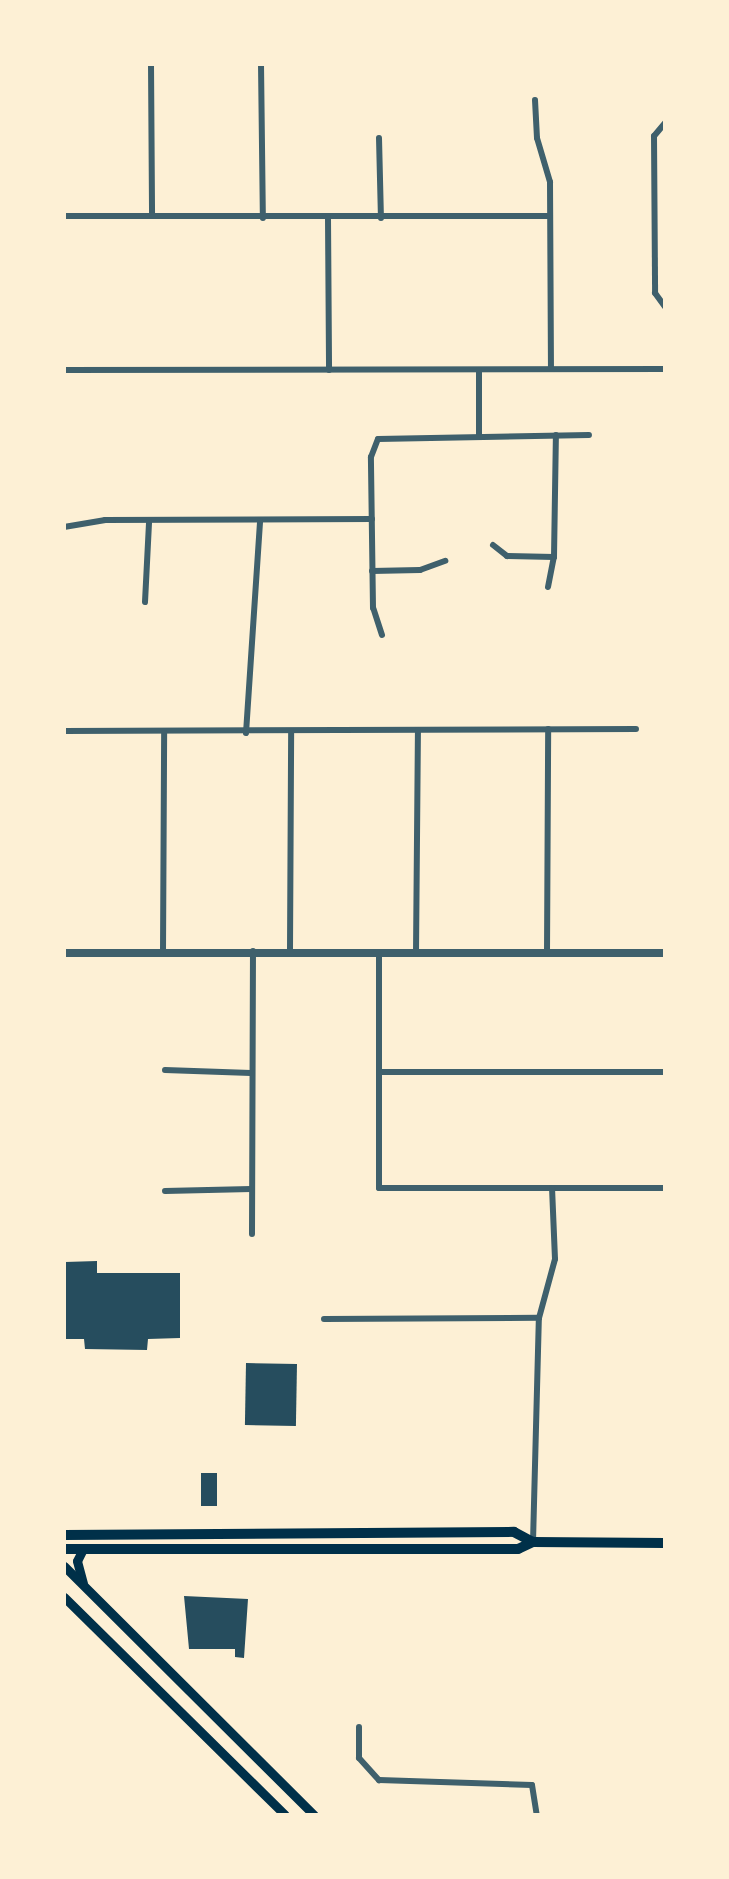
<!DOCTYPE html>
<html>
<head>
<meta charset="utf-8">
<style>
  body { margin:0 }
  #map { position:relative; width:729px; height:1879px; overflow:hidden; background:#fdf0d5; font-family:Quicksand,sans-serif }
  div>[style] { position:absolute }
  .building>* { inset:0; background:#264d5e; transform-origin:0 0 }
  .minor>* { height:6px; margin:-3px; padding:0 3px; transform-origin:3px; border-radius:3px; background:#3f606c }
  .tertiary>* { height:8px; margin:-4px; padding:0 4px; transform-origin:4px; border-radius:4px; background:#3f606c }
  .secondary>* { height:9px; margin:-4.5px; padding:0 4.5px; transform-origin:4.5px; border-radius:4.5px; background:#003049 }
  .primary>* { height:10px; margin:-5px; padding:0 5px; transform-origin:5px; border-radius:5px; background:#003049 }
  span { translate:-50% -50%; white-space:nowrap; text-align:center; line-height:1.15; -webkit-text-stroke:6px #fdf0d5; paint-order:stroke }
  .frame { position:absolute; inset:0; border:66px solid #fdf0d5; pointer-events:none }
</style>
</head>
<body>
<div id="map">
  <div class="building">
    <i style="clip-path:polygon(97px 1261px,97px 1273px,180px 1273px,180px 1338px,148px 1339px,147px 1350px,85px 1349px,84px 1339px,64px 1339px,65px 1262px)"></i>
    <i style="left:246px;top:1363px;width:51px;height:62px;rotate:1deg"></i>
    <i style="left:201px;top:1473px;width:16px;height:33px"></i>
    <i style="clip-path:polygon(184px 1596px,248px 1599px,244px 1658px,235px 1657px,235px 1649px,189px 1649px)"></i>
  </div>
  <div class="minor">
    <i style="left:151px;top:64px;width:152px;rotate:89.6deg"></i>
    <i style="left:261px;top:64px;width:154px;rotate:89.3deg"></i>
    <i style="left:535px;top:100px;width:38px;rotate:87deg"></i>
    <i style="left:537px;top:138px;width:46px;rotate:73.5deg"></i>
    <i style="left:550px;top:182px;width:187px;rotate:89.7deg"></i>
    <i style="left:665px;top:123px;width:17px;rotate:130deg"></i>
    <i style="left:654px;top:136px;width:157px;rotate:89.6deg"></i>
    <i style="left:655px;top:293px;width:17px;rotate:54deg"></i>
    <i style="left:379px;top:138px;width:80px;rotate:88.6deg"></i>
    <i style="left:64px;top:216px;width:486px"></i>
    <i style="left:328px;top:218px;width:152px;rotate:89.6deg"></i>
    <i style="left:64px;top:370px;width:601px;rotate:-0.1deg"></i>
    <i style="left:479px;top:370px;width:65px;rotate:90deg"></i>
    <i style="left:64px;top:527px;width:42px;rotate:-9.7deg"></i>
    <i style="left:105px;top:520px;width:267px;rotate:-0.2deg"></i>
    <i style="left:493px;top:545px;width:18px;rotate:38deg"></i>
    <i style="left:507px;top:556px;width:47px;rotate:1.2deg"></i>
    <i style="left:372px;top:571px;width:48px;rotate:-1.2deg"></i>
    <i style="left:420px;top:570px;width:27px;rotate:-20deg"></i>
    <i style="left:548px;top:587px;width:31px;rotate:-79deg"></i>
    <i style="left:554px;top:557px;width:122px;rotate:-89.1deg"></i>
    <i style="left:145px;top:602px;width:80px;rotate:-87.1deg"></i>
    <i style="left:382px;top:635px;width:28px;rotate:-108deg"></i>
    <i style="left:373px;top:608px;width:151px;rotate:-90.8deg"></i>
    <i style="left:371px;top:457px;width:19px;rotate:-69deg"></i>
    <i style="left:378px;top:439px;width:211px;rotate:-1.1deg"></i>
    <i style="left:64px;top:731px;width:572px;rotate:-0.2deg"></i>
    <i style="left:246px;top:733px;width:212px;rotate:-86.2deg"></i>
    <i style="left:290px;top:951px;width:220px;rotate:-89.7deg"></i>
    <i style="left:163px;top:952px;width:219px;rotate:-89.7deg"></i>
    <i style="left:379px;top:952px;width:236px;rotate:90deg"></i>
    <i style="left:379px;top:1188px;width:286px"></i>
    <i style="left:416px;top:953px;width:223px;rotate:-89.5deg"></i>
    <i style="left:547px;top:954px;width:225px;rotate:-89.7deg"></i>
    <i style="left:165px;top:1070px;width:86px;rotate:2deg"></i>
    <i style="left:379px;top:1072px;width:286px"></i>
    <i style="left:165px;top:1191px;width:86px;rotate:-1.3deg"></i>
    <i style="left:252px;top:1234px;width:283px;rotate:-89.8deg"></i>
    <i style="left:324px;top:1319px;width:215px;rotate:-0.3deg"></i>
    <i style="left:533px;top:1542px;width:224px;rotate:-88.5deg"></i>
    <i style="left:539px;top:1318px;width:61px;rotate:-74.8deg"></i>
    <i style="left:555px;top:1259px;width:71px;rotate:-92.4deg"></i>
    <i style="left:359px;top:1727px;width:31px;rotate:90deg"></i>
    <i style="left:359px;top:1758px;width:30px;rotate:48deg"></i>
    <i style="left:379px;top:1780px;width:153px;rotate:1.9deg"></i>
    <i style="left:532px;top:1785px;width:30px;rotate:81deg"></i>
  </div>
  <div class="tertiary">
    <i style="left:64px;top:953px;width:601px"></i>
  </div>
  <div class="secondary">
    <i style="left:83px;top:1549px;width:13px;rotate:117deg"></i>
    <i style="left:77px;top:1561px;width:23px;rotate:75deg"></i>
    <i style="left:64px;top:1566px;width:353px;rotate:44.9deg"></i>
    <i style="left:64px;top:1597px;width:310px;rotate:44.6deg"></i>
  </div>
  <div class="primary">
    <i style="left:64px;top:1535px;width:450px;rotate:-0.4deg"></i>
    <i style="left:514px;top:1532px;width:21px;rotate:28deg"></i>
    <i style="left:64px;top:1549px;width:454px"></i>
    <i style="left:518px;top:1549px;width:17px;rotate:-25deg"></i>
    <i style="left:533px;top:1542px;width:132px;rotate:0.4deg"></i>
  </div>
  <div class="frame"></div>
</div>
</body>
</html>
